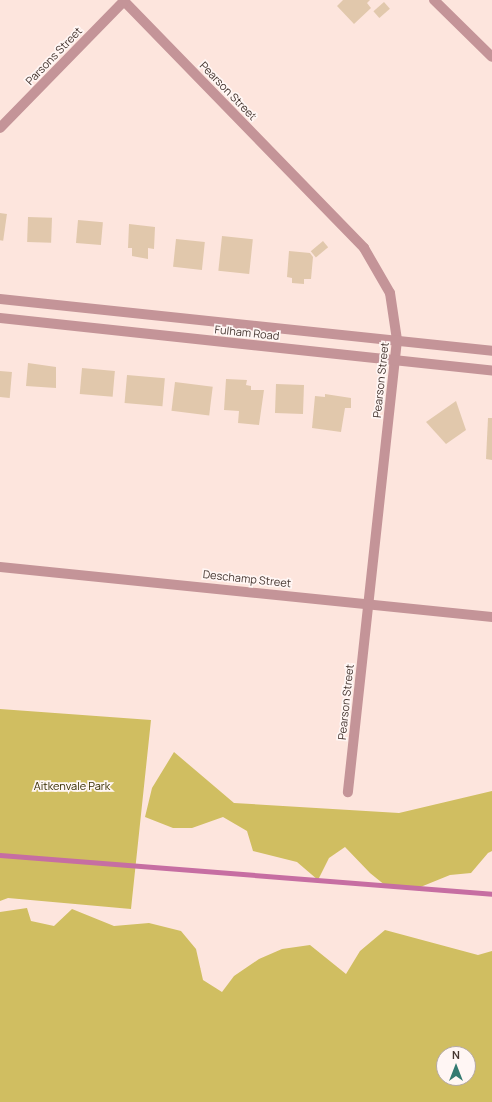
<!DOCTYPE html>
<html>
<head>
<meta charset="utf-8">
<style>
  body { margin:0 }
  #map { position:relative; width:492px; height:1102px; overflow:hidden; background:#fde5dd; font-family:Manrope,sans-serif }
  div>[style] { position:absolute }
  .green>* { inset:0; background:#d0be61 }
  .stream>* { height:5px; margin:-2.5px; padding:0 2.5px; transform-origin:2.5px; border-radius:2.5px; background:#c66ea2 }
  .building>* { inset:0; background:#e1c8ac; transform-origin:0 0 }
  .minor>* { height:10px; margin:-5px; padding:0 5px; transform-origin:5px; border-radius:5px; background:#c49498 }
  .tertiary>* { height:10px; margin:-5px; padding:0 5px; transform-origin:5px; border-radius:5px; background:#c49498 }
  span { translate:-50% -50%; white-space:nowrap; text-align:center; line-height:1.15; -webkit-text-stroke:3.5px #fff6f4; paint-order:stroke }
  .street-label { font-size:11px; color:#453630 }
  .park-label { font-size:11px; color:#372e00 }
  .north { position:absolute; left:436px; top:1046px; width:40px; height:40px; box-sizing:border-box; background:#fff6f4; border:1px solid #b5a9a6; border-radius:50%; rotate:0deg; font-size:11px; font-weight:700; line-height:16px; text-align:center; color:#453630 }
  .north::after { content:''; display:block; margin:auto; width:14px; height:18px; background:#347a71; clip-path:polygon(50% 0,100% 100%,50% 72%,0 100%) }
</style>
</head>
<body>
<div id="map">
  <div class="green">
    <i style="clip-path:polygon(0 709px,151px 720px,131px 909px,8px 898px,0 901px)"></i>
    <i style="clip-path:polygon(174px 752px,234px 803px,399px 813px,492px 791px,492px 851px,488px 853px,471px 873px,450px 875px,418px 888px,386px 886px,370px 873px,345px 847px,329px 858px,318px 880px,297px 862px,253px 851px,247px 831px,223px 817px,192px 828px,173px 828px,145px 817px,152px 788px)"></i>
    <i style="clip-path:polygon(evenodd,27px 908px,31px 921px,54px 926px,72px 909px,114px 926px,149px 923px,181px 931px,196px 949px,203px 980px,222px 992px,234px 976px,259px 959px,282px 949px,310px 945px,346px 974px,360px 951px,385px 930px,478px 955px,492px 951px,492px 1102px,0 1102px,0 912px,27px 908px,444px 1054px,468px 1054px,468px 1078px,444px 1078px,444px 1054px)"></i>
  </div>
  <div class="stream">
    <i style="left:0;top:855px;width:494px;rotate:4.5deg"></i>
  </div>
  <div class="building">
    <i style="clip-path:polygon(343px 0,370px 0,367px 3px,371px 8px,354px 24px,337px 6px)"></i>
    <i style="left:384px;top:2px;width:9px;height:14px;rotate:49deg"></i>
    <i style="left:0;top:213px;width:7px;height:27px;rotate:8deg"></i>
    <i style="left:28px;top:217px;width:24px;height:25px;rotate:2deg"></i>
    <i style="left:78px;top:220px;width:25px;height:23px;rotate:5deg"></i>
    <i style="clip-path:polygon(129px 224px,155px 227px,154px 249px,148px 248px,148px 259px,132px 256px,132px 248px,128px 248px)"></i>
    <i style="left:222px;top:236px;width:31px;height:35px;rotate:6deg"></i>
    <i style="left:176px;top:239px;width:29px;height:28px;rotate:6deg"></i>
    <i style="left:323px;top:241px;width:8px;height:16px;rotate:50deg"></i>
    <i style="clip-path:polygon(289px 251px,310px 253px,313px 257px,311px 279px,304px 279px,304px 284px,292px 283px,292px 278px,287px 277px)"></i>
    <i style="clip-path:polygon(28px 363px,56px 367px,56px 388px,26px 386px)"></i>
    <i style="left:82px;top:368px;width:33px;height:26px;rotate:5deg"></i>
    <i style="left:0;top:371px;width:12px;height:26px;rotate:5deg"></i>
    <i style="left:127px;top:375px;width:38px;height:28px;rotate:5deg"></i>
    <i style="clip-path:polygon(226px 379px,247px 380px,246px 385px,251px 386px,251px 390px,264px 390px,259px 425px,238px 423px,239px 411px,224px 410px)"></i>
    <i style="left:175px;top:382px;width:38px;height:29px;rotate:7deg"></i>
    <i style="left:276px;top:384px;width:28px;height:29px;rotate:2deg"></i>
    <i style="clip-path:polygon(325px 394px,351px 398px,351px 408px,345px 408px,341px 432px,312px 428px,315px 396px,325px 397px)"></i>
    <i style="clip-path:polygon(456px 401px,466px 430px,446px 444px,426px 422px)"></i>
    <i style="clip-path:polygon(488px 418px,492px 418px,492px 460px,486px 459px)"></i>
  </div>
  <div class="minor">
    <i style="left:123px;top:0;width:346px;rotate:45.8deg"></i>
    <i style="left:364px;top:248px;width:52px;rotate:60deg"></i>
    <i style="left:390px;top:293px;width:48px;rotate:81.5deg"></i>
    <i style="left:397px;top:340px;width:455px;rotate:96.2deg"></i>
    <i style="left:434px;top:0;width:81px;rotate:44.5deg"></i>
    <i style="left:0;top:128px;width:179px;rotate:-45.7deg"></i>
    <i style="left:0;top:567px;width:495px;rotate:5.8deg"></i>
  </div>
  <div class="tertiary">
    <i style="left:0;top:299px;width:495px;rotate:6deg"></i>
    <i style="left:0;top:318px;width:495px;rotate:6.1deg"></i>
  </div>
  <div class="street-label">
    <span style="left:54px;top:56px;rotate:-46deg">Parsons Street</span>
    <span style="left:228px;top:91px;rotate:46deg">Pearson Street</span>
    <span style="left:247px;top:333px;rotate:6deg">Fulham Road</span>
    <span style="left:381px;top:380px;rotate:-84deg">Pearson Street</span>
    <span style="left:247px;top:579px;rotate:6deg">Deschamp Street</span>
    <span style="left:346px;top:702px;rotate:-84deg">Pearson Street</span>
  </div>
  <div class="park-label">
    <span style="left:72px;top:786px">Aitkenvale Park</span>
  </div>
  <div class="north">N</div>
</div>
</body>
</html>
